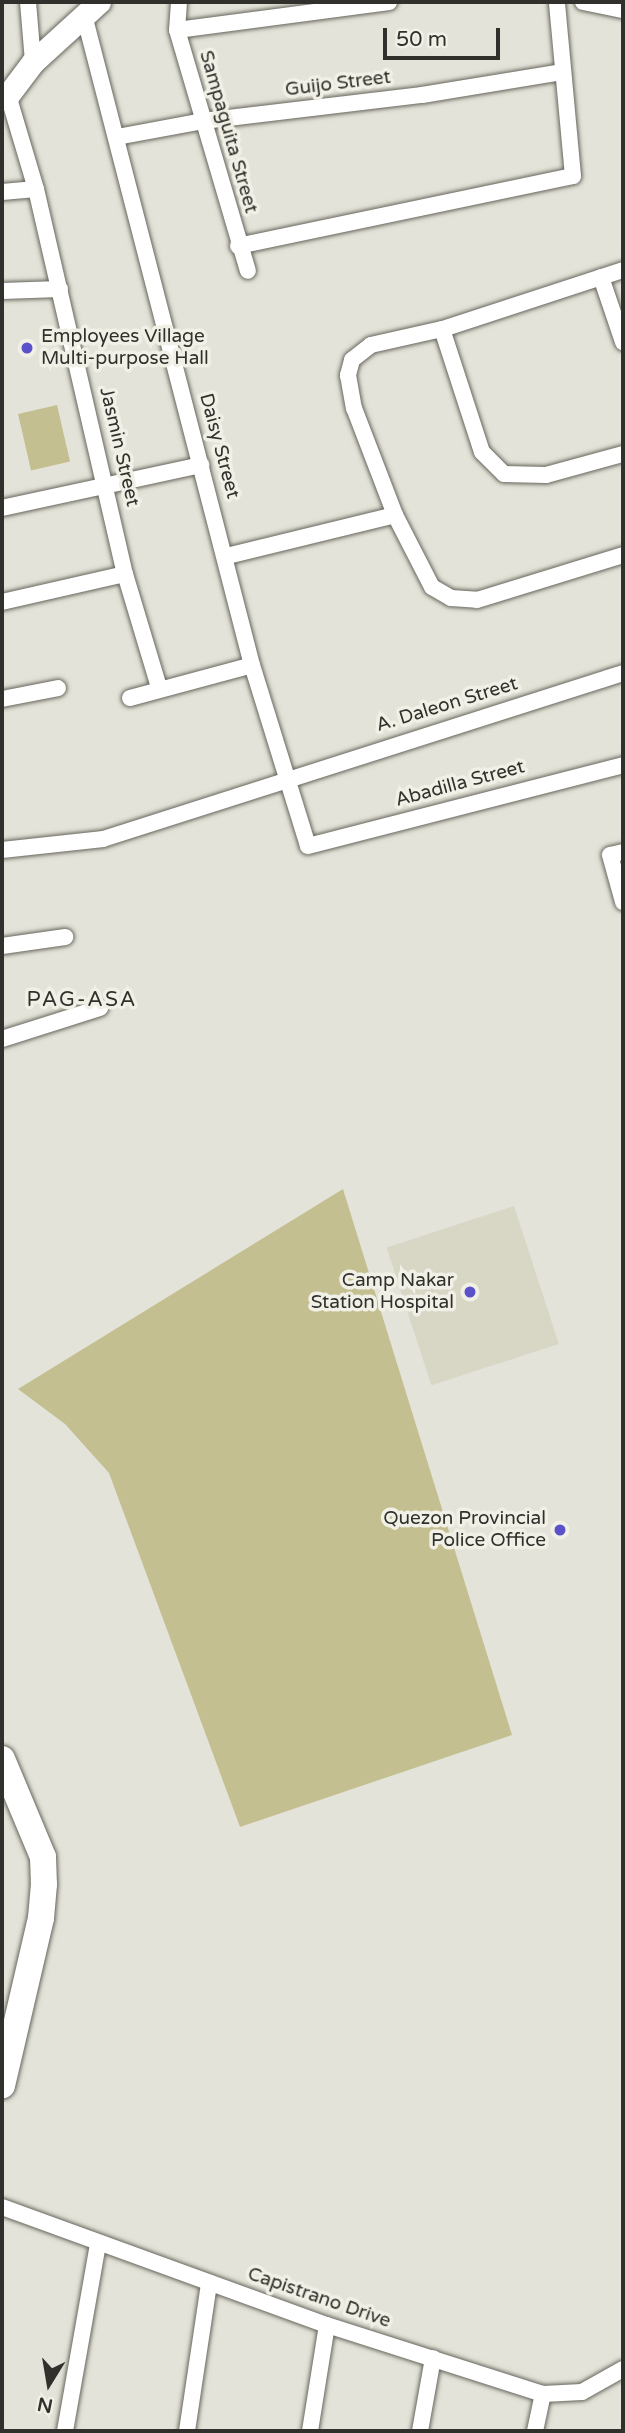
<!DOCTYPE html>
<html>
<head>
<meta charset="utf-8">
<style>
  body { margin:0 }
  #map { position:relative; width:625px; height:2433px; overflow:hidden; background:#e4e3d9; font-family:"Varela Round",sans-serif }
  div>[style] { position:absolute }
  .built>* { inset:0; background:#d8d6c5; transform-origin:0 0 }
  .green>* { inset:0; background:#c4bf91; transform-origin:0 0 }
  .roads { filter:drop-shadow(0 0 2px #67665d) drop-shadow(0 0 2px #67665d) }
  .street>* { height:16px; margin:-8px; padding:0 8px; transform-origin:8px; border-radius:8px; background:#fff }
  .secondary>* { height:23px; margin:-11.5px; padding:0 11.5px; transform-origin:11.5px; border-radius:11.5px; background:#fff }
  .primary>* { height:26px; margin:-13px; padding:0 13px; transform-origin:13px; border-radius:13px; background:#fff }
  .dots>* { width:19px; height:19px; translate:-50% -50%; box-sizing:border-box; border:4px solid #f1f0e6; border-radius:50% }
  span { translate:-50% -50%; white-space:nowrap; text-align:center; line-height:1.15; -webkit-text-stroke:7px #f1f0e6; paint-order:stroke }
  .street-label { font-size:19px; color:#31302c }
  .poi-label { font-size:19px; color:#31302c }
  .left { translate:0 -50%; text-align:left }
  .right { translate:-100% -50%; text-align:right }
  .neighbourhood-label { font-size:21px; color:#31302c; letter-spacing:2px }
  .frame { position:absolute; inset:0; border:4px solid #31302c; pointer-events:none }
  .north { position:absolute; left:14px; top:2349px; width:70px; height:70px; -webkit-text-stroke:5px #f1f0e6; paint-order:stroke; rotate:191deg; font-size:19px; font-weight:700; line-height:28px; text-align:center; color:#31302c }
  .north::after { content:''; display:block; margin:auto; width:24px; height:32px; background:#31302c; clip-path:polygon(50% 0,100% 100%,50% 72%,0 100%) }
  .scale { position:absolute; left:383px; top:28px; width:117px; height:32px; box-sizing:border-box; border:4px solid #31302c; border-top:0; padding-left:9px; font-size:21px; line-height:24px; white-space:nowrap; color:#31302c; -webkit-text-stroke:5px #f1f0e6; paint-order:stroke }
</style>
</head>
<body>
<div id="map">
  <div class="built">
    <i style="left:514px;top:1206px;width:145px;height:134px;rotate:72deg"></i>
  </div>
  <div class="green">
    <i style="left:57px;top:405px;width:58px;height:40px;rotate:77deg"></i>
    <i style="clip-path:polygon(343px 1189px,512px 1735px,240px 1827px,109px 1473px,65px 1424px,18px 1389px)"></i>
  </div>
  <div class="roads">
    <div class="street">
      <i style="left:28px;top:2px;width:60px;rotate:85.2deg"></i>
      <i style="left:179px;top:2px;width:28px;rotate:94deg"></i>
      <i style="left:177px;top:30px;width:251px;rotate:73.6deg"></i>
      <i style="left:583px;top:2px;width:41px;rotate:11.3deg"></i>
      <i style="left:84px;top:15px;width:671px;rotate:75.51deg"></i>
      <i style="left:252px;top:665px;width:189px;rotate:72.8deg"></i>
      <i style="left:308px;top:846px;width:325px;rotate:-14.4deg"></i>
      <i style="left:177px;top:30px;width:214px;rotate:-7.5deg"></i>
      <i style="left:8px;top:95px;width:98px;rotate:73.4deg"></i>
      <i style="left:36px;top:189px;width:395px;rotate:77deg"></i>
      <i style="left:125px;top:574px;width:118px;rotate:73.3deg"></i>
      <i style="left:117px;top:137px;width:87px;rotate:-10.5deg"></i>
      <i style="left:203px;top:121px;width:221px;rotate:-6.8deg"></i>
      <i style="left:422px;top:95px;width:143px;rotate:-9.3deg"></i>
      <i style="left:2px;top:192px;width:34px;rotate:-5deg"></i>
      <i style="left:238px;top:246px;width:342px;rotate:-11.8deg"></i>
      <i style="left:573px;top:176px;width:175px;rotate:-95.3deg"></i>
      <i style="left:623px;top:270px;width:190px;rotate:161.9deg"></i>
      <i style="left:442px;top:329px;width:73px;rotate:167.3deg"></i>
      <i style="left:371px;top:345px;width:24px;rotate:142deg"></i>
      <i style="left:352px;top:360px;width:16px;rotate:105deg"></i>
      <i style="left:348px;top:375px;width:34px;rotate:80deg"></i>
      <i style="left:354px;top:408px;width:115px;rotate:69deg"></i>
      <i style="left:395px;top:515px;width:81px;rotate:62.8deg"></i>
      <i style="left:432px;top:587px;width:22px;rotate:30deg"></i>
      <i style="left:451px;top:598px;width:26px;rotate:4deg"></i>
      <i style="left:477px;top:600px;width:153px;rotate:-17.1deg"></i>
      <i style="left:601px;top:277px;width:69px;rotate:71.3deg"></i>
      <i style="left:2px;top:291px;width:58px;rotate:-2deg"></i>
      <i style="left:442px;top:329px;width:129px;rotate:72deg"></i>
      <i style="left:482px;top:452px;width:31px;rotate:45deg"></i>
      <i style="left:504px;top:474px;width:42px;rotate:1.4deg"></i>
      <i style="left:546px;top:475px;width:80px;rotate:-15.3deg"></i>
      <i style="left:2px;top:508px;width:204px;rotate:-12.2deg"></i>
      <i style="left:227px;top:556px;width:173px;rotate:-13.7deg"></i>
      <i style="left:2px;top:602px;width:126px;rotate:-12.8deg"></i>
      <i style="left:130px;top:698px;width:126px;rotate:-15.1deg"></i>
      <i style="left:2px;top:699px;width:57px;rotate:-11.1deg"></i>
      <i style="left:2px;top:850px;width:102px;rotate:-6.2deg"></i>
      <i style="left:103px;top:839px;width:546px;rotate:-17.7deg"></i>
      <i style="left:623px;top:852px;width:13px;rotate:167deg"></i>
      <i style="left:610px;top:855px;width:49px;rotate:74.5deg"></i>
      <i style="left:2px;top:946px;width:64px;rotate:-8.1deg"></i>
      <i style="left:2px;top:1039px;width:103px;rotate:-17.6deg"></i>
      <i style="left:2px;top:2207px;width:346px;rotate:20deg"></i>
      <i style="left:327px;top:2325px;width:227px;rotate:17.7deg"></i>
      <i style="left:543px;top:2394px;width:39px;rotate:-3deg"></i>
      <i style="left:582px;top:2392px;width:47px;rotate:-29.3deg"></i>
      <i style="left:65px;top:2431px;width:191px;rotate:-80deg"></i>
      <i style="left:187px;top:2431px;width:150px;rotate:-81.5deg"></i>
      <i style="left:310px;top:2431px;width:107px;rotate:-80.9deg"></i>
      <i style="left:420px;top:2431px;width:74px;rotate:-79.9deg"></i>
      <i style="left:535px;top:2431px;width:38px;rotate:-78deg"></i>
    </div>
    <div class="secondary">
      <i style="left:2px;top:95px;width:6px"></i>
      <i style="left:8px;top:95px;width:41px;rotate:-52.9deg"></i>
      <i style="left:33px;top:62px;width:89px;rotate:-42.3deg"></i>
    </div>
    <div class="primary">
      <i style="left:2px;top:1759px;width:106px;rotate:67.3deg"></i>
      <i style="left:43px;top:1857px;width:27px;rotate:88deg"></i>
      <i style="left:44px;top:1884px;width:34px;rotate:95deg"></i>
      <i style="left:41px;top:1918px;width:172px;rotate:103.1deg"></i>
    </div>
  </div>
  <div class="dots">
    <i style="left:27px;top:348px;background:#5b51c9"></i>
    <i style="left:470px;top:1292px;background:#5b51c9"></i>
    <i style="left:560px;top:1530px;background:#5b51c9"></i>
  </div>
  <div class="street-label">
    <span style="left:338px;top:84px;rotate:-7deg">Guijo Street</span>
    <span style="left:228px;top:132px;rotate:74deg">Sampaguita Street</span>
    <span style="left:219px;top:446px;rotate:75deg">Daisy Street</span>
    <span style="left:119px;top:447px;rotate:77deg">Jasmin Street</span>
    <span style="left:447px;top:705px;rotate:-17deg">A. Daleon Street</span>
    <span style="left:460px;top:784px;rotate:-15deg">Abadilla Street</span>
    <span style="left:319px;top:2298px;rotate:19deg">Capistrano Drive</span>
  </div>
  <div class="poi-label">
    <span class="left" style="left:41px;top:348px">Employees Village<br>Multi-purpose Hall</span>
    <span class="right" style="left:454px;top:1292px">Camp Nakar<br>Station Hospital</span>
    <span class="right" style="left:546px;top:1530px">Quezon Provincial<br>Police Office</span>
  </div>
  <div class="neighbourhood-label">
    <span style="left:82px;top:1000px">PAG-ASA</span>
  </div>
  <div class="frame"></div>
  <div class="north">N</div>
  <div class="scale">50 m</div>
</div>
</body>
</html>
